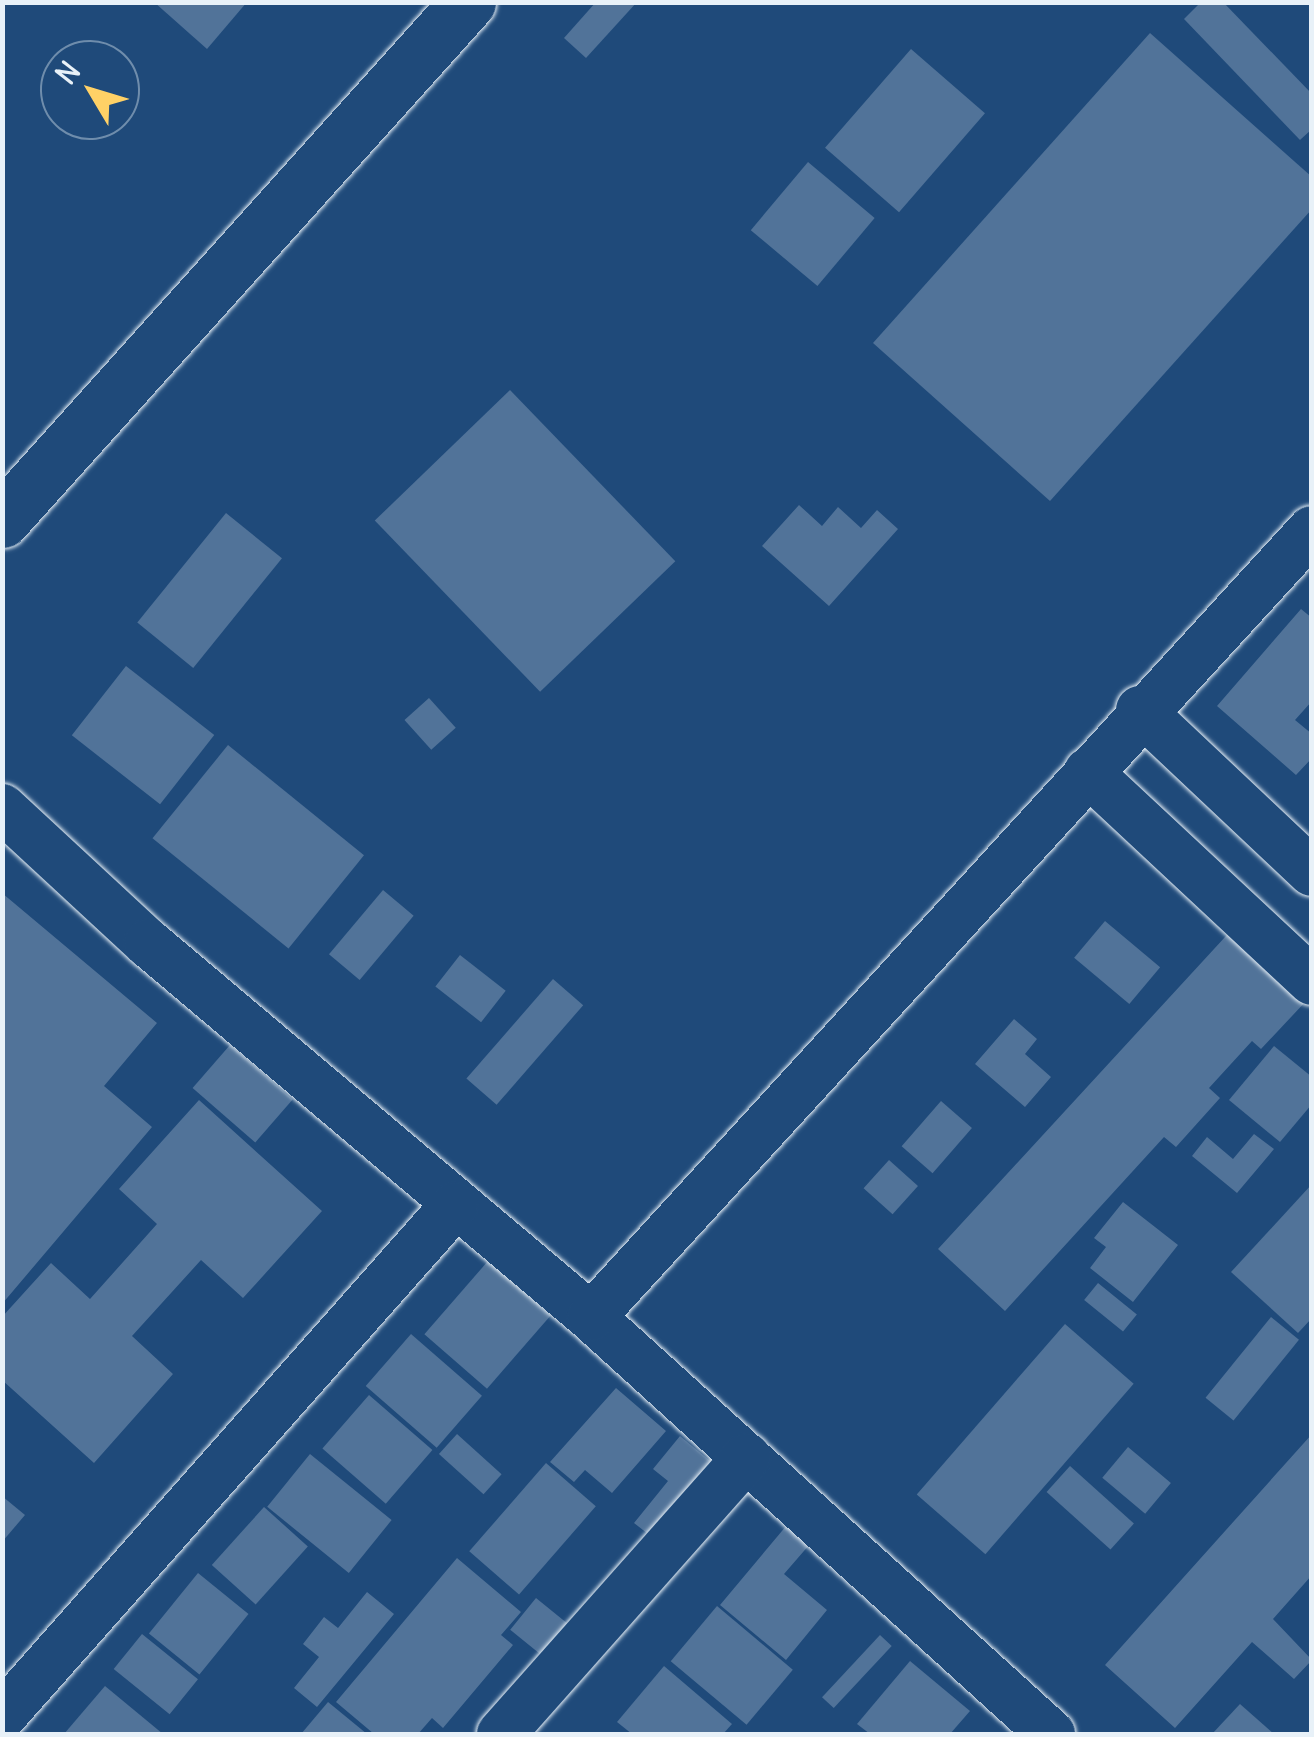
<!DOCTYPE html>
<html>
<head>
<meta charset="utf-8">
<style>
  body { margin:0 }
  #map { position:relative; width:1314px; height:1737px; overflow:hidden; background:#1f4a7a; font-family:Delius,sans-serif }
  div>[style] { position:absolute }
  .building>* { inset:0; background:#517399; transform-origin:0 0 }
  .roads { filter:drop-shadow(0 0 2px #e8f1f8) drop-shadow(0 0 2px #e8f1f8) }
  .minor>* { height:48px; margin:-24px; padding:0 24px; transform-origin:24px; border-radius:24px; background:#1f4a7a }
  .secondary>* { height:55px; margin:-27.5px; padding:0 27.5px; transform-origin:27.5px; border-radius:27.5px; background:#1f4a7a }
  span { translate:-50% -50%; white-space:nowrap; text-align:center; line-height:1.15; -webkit-text-stroke:9px #1f4a7a; paint-order:stroke }
  .frame { position:absolute; inset:0; border:5px solid #e8f1f8; pointer-events:none }
  .north { position:absolute; left:40px; top:40px; width:100px; height:100px; box-sizing:border-box; background:#1f4a7a; border:2px solid #6f8dac; border-radius:50%; rotate:308deg; font-size:28px; font-weight:700; line-height:40px; text-align:center; color:#e8f1f8 }
  .north::after { content:''; display:block; margin:auto; width:35px; height:45px; background:#ffd166; clip-path:polygon(50% 0,100% 100%,50% 72%,0 100%) }
</style>
</head>
<body>
<div id="map">
  <div class="building">
    <i style="clip-path:polygon(154px 2px,247px 2px,207px 49px)"></i>
    <i style="clip-path:polygon(596px 2px,637px 2px,586px 58px,564px 38px)"></i>
    <i style="clip-path:polygon(1201px 2px,1223px 2px,1312px 94px,1312px 129px,1300px 140px,1184px 19px)"></i>
    <i style="clip-path:polygon(1150px 33px,1312px 177px,1312px 209px,1050px 501px,873px 343px)"></i>
    <i style="left:911px;top:49px;width:98px;height:131px;rotate:41deg"></i>
    <i style="left:808px;top:162px;width:87px;height:89px;rotate:40deg"></i>
    <i style="left:510px;top:390px;width:238px;height:188px;rotate:46deg"></i>
    <i style="clip-path:polygon(799px 505px,822px 526px,838px 507px,861px 528px,877px 510px,898px 529px,829px 606px,762px 546px)"></i>
    <i style="left:226px;top:513px;width:72px;height:141px;rotate:39deg"></i>
    <i style="clip-path:polygon(1301px 609px,1312px 618px,1312px 701px,1295px 720px,1312px 734px,1312px 758px,1296px 775px,1217px 706px)"></i>
    <i style="left:126px;top:666px;width:112px;height:88px;rotate:38deg"></i>
    <i style="left:429px;top:698px;width:40px;height:33px;rotate:48deg"></i>
    <i style="left:228px;top:745px;width:175px;height:120px;rotate:39deg"></i>
    <i style="left:383px;top:890px;width:40px;height:84px;rotate:40deg"></i>
    <i style="clip-path:polygon(2px 893px,157px 1023px,104px 1086px,152px 1127px,2px 1304px)"></i>
    <i style="left:1105px;top:921px;width:72px;height:48px;rotate:40deg"></i>
    <i style="clip-path:polygon(1237px 924px,1308px 999px,1261px 1049px,1252px 1041px,1209px 1088px,1220px 1098px,1176px 1147px,1164px 1137px,1005px 1311px,938px 1249px)"></i>
    <i style="left:460px;top:955px;width:58px;height:40px;rotate:38deg"></i>
    <i style="left:553px;top:979px;width:40px;height:132px;rotate:41deg"></i>
    <i style="clip-path:polygon(1014px 1019px,1037px 1039px,1025px 1054px,1051px 1077px,1025px 1107px,975px 1064px)"></i>
    <i style="left:230px;top:1045px;width:83px;height:57px;rotate:41deg"></i>
    <i style="clip-path:polygon(1274px 1046px,1312px 1077px,1312px 1104px,1280px 1142px,1229px 1100px)"></i>
    <i style="clip-path:polygon(199px 1100px,322px 1211px,243px 1298px,201px 1260px,132px 1336px,173px 1374px,94px 1463px,2px 1380px,2px 1317px,51px 1263px,90px 1299px,157px 1224px,119px 1189px)"></i>
    <i style="left:941px;top:1101px;width:41px;height:60px;rotate:41deg"></i>
    <i style="clip-path:polygon(1254px 1134px,1274px 1149px,1237px 1193px,1192px 1156px,1207px 1137px,1233px 1159px)"></i>
    <i style="left:889px;top:1160px;width:39px;height:38px;rotate:42deg"></i>
    <i style="clip-path:polygon(1312px 1184px,1312px 1318px,1298px 1333px,1231px 1272px)"></i>
    <i style="clip-path:polygon(1123px 1202px,1178px 1245px,1133px 1302px,1090px 1268px,1106px 1247px,1094px 1238px)"></i>
    <i style="left:488px;top:1261px;width:83px;height:97px;rotate:41deg"></i>
    <i style="left:1098px;top:1283px;width:50px;height:22px;rotate:39deg"></i>
    <i style="left:1271px;top:1317px;width:36px;height:104px;rotate:39deg"></i>
    <i style="left:1065px;top:1324px;width:91px;height:226px;rotate:41deg"></i>
    <i style="left:411px;top:1334px;width:94px;height:69px;rotate:41deg"></i>
    <i style="clip-path:polygon(616px 1388px,666px 1431px,612px 1493px,585px 1470px,574px 1482px,550px 1462px)"></i>
    <i style="left:369px;top:1395px;width:84px;height:71px;rotate:41deg"></i>
    <i style="left:457px;top:1434px;width:60px;height:27px;rotate:42deg"></i>
    <i style="clip-path:polygon(1312px 1434px,1312px 1575px,1273px 1619px,1312px 1660px,1294px 1679px,1252px 1642px,1175px 1728px,1105px 1665px)"></i>
    <i style="clip-path:polygon(680px 1436px,721px 1470px,661px 1544px,634px 1523px,668px 1481px,653px 1469px)"></i>
    <i style="left:1128px;top:1447px;width:56px;height:40px;rotate:40deg"></i>
    <i style="left:310px;top:1454px;width:105px;height:68px;rotate:39deg"></i>
    <i style="left:546px;top:1463px;width:66px;height:117px;rotate:41deg"></i>
    <i style="left:1070px;top:1466px;width:86px;height:35px;rotate:42deg"></i>
    <i style="clip-path:polygon(2px 1496px,25px 1515px,2px 1542px)"></i>
    <i style="left:264px;top:1507px;width:59px;height:78px;rotate:42deg"></i>
    <i style="clip-path:polygon(787px 1525px,810px 1544px,784px 1574px,827px 1610px,786px 1660px,720px 1605px)"></i>
    <i style="clip-path:polygon(457px 1558px,521px 1612px,501px 1635px,513px 1645px,443px 1728px,432px 1718px,418px 1734px,374px 1734px,336px 1702px)"></i>
    <i style="left:198px;top:1573px;width:65px;height:78px;rotate:39deg"></i>
    <i style="clip-path:polygon(367px 1592px,394px 1614px,317px 1707px,294px 1688px,319px 1657px,303px 1644px,324px 1617px,338px 1628px)"></i>
    <i style="left:536px;top:1598px;width:50px;height:41px;rotate:39deg"></i>
    <i style="left:717px;top:1606px;width:99px;height:72px;rotate:40deg"></i>
    <i style="left:142px;top:1634px;width:72px;height:45px;rotate:39deg"></i>
    <i style="left:880px;top:1635px;width:16px;height:85px;rotate:43deg"></i>
    <i style="clip-path:polygon(910px 1661px,970px 1711px,950px 1734px,870px 1734px,857px 1724px)"></i>
    <i style="clip-path:polygon(664px 1666px,732px 1724px,723px 1734px,632px 1734px,617px 1722px)"></i>
    <i style="clip-path:polygon(105px 1686px,163px 1734px,64px 1734px)"></i>
    <i style="clip-path:polygon(328px 1702px,367px 1734px,301px 1734px)"></i>
    <i style="clip-path:polygon(1240px 1704px,1274px 1734px,1212px 1734px)"></i>
  </div>
  <div class="roads">
    <div class="minor">
      <i style="left:1140px;top:710px;width:236px;rotate:43.3deg"></i>
      <i style="left:1088px;top:772px;width:306px;rotate:43deg"></i>
      <i style="left:2px;top:808px;width:199px;rotate:42.8deg"></i>
      <i style="left:148px;top:943px;width:580px;rotate:40.17deg"></i>
      <i style="left:591px;top:1317px;width:621px;rotate:42.19deg"></i>
      <i style="left:591px;top:1317px;width:1067px;rotate:-47.51deg"></i>
      <i style="left:2px;top:1716px;width:681px;rotate:-48.45deg"></i>
      <i style="left:501px;top:1734px;width:370px;rotate:-48.4deg"></i>
    </div>
    <div class="secondary">
      <i style="left:2px;top:520px;width:697px;rotate:-48.03deg"></i>
    </div>
  </div>
  <div class="frame"></div>
  <div class="north">N</div>
</div>
</body>
</html>
